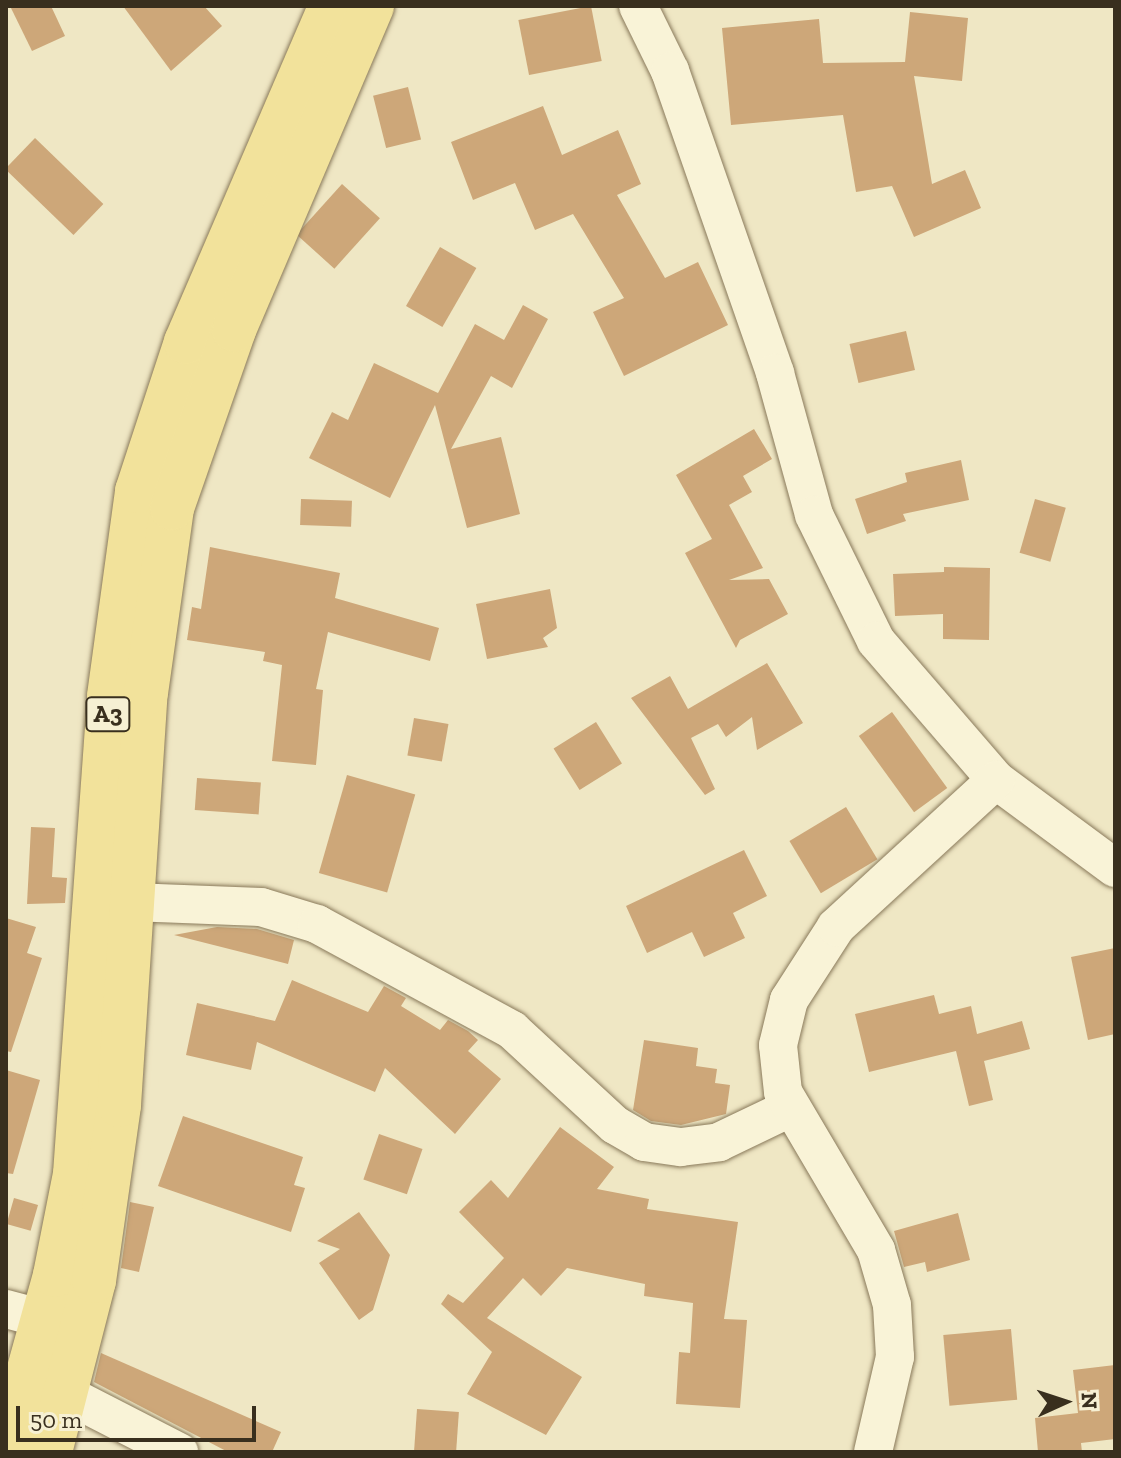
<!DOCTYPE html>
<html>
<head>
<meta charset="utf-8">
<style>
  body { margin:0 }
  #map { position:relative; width:1121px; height:1458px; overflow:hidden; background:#efe7c4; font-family:"Zilla Slab",serif }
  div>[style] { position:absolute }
  .building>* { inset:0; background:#cda779; transform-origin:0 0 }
  .roads { filter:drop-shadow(0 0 2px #89795a) drop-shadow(0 0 2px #89795a) }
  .minor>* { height:38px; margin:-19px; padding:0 19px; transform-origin:19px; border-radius:19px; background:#f9f3d7 }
  .primary>* { height:44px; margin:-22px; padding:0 22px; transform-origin:22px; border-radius:22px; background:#f2e29b }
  span { translate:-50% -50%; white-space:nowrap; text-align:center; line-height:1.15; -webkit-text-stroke:7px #f6f0d3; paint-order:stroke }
  .shield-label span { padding:2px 6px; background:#f6f0d3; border:2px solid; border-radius:6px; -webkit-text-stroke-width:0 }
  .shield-label { font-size:24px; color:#392f1e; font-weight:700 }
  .frame { position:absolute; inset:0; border:8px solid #392f1e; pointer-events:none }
  .north { position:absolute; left:1025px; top:1362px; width:80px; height:80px; -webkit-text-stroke:6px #f6f0d3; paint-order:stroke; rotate:87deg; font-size:22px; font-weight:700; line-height:32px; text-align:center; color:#392f1e }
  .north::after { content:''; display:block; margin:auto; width:28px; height:36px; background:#392f1e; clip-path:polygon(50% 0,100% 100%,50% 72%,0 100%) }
  .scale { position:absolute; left:16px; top:1406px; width:240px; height:36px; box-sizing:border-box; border:4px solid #392f1e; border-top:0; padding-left:10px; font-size:24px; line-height:28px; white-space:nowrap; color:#392f1e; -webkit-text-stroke:6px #f6f0d3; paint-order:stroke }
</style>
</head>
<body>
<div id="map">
  <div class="building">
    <i style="clip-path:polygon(10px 6px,51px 6px,65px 36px,32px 51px)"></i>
    <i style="clip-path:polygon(123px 6px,204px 6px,222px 26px,171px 71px)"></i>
    <i style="left:591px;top:6px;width:56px;height:74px;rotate:79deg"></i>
    <i style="clip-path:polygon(910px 12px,968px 18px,962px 81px,914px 76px,932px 184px,965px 170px,981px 208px,914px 237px,892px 186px,856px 192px,843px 115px,731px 125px,722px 28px,819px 19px,823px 63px,905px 62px)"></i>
    <i style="left:408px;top:87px;width:54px;height:36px;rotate:76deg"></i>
    <i style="clip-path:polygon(543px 106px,562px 155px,618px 130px,641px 184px,617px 195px,665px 278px,698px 262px,728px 325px,624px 376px,593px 312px,624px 298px,573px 214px,535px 230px,515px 183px,473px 200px,451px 142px)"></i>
    <i style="left:35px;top:138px;width:95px;height:43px;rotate:44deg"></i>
    <i style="left:342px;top:184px;width:51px;height:68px;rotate:42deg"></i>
    <i style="left:440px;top:247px;width:42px;height:68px;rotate:30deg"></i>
    <i style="clip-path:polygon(523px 305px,548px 319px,512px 388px,491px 376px,451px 449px,501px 437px,520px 514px,467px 528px,435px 405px,390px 498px,309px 458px,332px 412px,348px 420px,374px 363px,438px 393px,475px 324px,504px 340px)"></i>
    <i style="left:906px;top:331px;width:40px;height:58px;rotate:77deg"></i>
    <i style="clip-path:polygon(754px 429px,772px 459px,743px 476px,752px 492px,729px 505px,763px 568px,729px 580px,769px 579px,788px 614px,740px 640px,736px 648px,685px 553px,712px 539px,676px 475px)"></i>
    <i style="clip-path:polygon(961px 460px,969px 500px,903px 514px,906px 521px,867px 534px,855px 499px,907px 482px,905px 473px)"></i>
    <i style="left:301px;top:499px;width:51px;height:26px;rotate:2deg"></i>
    <i style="left:1035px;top:499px;width:32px;height:56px;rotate:16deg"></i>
    <i style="clip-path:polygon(210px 547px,340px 573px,335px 598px,439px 628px,430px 661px,328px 632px,316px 689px,323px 690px,316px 765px,272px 761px,282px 665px,263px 661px,265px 652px,187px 640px,192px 607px,201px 609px)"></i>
    <i style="clip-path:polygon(944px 567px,990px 568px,989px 640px,943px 639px,943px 614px,895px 616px,893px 574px,944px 572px)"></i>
    <i style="clip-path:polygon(550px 589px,557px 628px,543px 638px,548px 647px,487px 659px,476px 604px)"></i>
    <i style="clip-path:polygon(767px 663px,803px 723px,757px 750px,752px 717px,726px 737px,718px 724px,691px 738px,715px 789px,705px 795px,631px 698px,670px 676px,688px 709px)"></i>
    <i style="left:892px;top:712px;width:94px;height:41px;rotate:54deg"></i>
    <i style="left:414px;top:718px;width:35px;height:38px;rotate:10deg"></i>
    <i style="left:596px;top:722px;width:49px;height:50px;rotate:58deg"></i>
    <i style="left:347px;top:775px;width:71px;height:102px;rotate:16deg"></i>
    <i style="left:197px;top:778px;width:64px;height:32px;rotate:4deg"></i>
    <i style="left:846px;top:807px;width:61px;height:66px;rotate:59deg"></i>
    <i style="clip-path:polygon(31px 827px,55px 828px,52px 877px,67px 878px,65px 903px,27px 904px)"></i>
    <i style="clip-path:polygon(744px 850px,767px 896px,733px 913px,745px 938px,704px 957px,692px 932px,647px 953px,626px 906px)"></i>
    <i style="clip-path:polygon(6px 918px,36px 927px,27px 953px,42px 958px,11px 1052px,6px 1051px)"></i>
    <i style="clip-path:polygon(217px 927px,257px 929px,294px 940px,288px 964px,174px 935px)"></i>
    <i style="clip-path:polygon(1115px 948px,1115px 1034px,1088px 1040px,1071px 957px)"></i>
    <i style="clip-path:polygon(292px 980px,368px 1012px,384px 986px,406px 998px,401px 1006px,440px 1030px,448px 1020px,468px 1031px,478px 1040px,468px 1051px,501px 1079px,455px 1134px,385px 1068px,375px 1092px,257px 1042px,251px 1070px,186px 1055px,197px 1003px,275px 1021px)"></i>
    <i style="clip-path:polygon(934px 995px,939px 1014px,971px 1006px,977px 1034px,1022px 1021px,1030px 1049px,984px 1061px,993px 1100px,969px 1106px,956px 1051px,869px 1072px,855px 1014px)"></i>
    <i style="clip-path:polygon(644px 1040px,698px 1048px,696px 1066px,717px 1069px,715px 1083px,730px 1085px,726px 1114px,681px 1125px,651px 1121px,633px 1110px)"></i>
    <i style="clip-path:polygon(6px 1070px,40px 1080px,13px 1174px,6px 1173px)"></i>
    <i style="clip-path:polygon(183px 1116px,303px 1157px,294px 1185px,305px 1188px,291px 1232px,158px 1186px)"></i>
    <i style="clip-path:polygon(560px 1127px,614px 1167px,597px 1189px,649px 1199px,647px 1209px,738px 1222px,724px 1319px,747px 1320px,740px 1408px,676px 1404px,679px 1352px,690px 1353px,693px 1303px,644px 1296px,645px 1284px,567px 1268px,541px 1296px,523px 1278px,487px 1318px,582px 1377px,546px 1435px,467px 1394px,492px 1352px,441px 1304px,448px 1294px,463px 1303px,504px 1258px,459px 1212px,491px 1180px,508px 1198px)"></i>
    <i style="left:379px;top:1134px;width:46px;height:48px;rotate:19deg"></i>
    <i style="left:14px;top:1198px;width:25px;height:27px;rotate:16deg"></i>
    <i style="clip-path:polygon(130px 1202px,154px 1207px,139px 1272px,121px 1268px)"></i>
    <i style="clip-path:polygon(359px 1212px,390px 1255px,373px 1310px,359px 1320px,319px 1263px,340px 1249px,317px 1241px)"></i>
    <i style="clip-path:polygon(958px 1213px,970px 1260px,927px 1272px,925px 1262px,904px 1267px,894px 1231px)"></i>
    <i style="left:1011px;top:1329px;width:71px;height:68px;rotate:85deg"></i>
    <i style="clip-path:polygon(101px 1353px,281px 1432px,272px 1452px,228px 1452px,94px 1382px)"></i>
    <i style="clip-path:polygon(1115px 1365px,1115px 1439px,1081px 1443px,1082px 1452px,1038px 1452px,1035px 1418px,1078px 1413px,1073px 1370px)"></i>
    <i style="left:417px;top:1409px;width:42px;height:43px;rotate:4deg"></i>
  </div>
  <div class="roads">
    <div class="minor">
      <i style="left:638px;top:6px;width:72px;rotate:63.8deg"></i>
      <i style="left:670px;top:71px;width:320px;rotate:70.8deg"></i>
      <i style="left:775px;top:373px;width:147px;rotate:74.6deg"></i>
      <i style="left:814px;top:515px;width:140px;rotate:63.8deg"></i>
      <i style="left:876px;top:641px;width:184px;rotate:49.2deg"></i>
      <i style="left:996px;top:780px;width:148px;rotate:36.5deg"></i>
      <i style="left:131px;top:902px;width:130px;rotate:2.2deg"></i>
      <i style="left:261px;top:907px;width:59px;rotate:16.9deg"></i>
      <i style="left:317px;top:924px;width:222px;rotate:28.5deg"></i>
      <i style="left:512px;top:1030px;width:140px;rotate:42.7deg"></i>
      <i style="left:615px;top:1125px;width:34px;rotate:30deg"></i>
      <i style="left:644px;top:1142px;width:37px;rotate:8deg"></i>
      <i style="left:681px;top:1147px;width:38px;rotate:-7deg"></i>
      <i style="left:719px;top:1142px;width:79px;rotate:-25.6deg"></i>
      <i style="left:6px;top:1309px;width:35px;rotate:15deg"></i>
      <i style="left:68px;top:1395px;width:125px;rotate:27.2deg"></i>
      <i style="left:873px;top:1452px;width:98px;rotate:-77deg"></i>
      <i style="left:895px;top:1357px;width:52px;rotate:-93.3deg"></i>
      <i style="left:892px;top:1305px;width:57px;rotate:-106.2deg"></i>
      <i style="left:876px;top:1250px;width:183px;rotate:-120.5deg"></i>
      <i style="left:783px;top:1092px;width:47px;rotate:-96.1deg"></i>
      <i style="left:778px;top:1045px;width:46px;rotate:-76.3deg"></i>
      <i style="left:789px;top:1000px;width:87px;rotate:-57.2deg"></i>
      <i style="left:836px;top:927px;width:217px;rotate:-42.6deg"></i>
    </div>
    <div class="primary">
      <i style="left:6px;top:1452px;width:184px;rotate:-74.5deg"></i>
      <i style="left:55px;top:1275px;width:103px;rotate:-78.8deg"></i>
      <i style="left:75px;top:1174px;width:479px;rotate:-85.9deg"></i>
      <i style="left:109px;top:696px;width:207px;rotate:-82.2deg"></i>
      <i style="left:137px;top:491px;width:157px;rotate:-71.8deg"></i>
      <i style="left:186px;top:342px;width:366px;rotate:-66.7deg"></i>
      <i style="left:50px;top:1452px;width:177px;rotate:-75.6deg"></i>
      <i style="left:94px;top:1281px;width:178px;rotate:-81.9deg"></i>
      <i style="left:119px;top:1105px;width:413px;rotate:-86.3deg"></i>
      <i style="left:146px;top:693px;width:187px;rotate:-82deg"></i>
      <i style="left:172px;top:508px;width:188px;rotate:-70.8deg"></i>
      <i style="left:234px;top:330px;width:352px;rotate:-66.9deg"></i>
    </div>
  </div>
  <div class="shield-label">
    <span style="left:108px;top:714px">A3</span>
  </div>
  <div class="frame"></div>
  <div class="north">N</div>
  <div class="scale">50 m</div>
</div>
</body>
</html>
